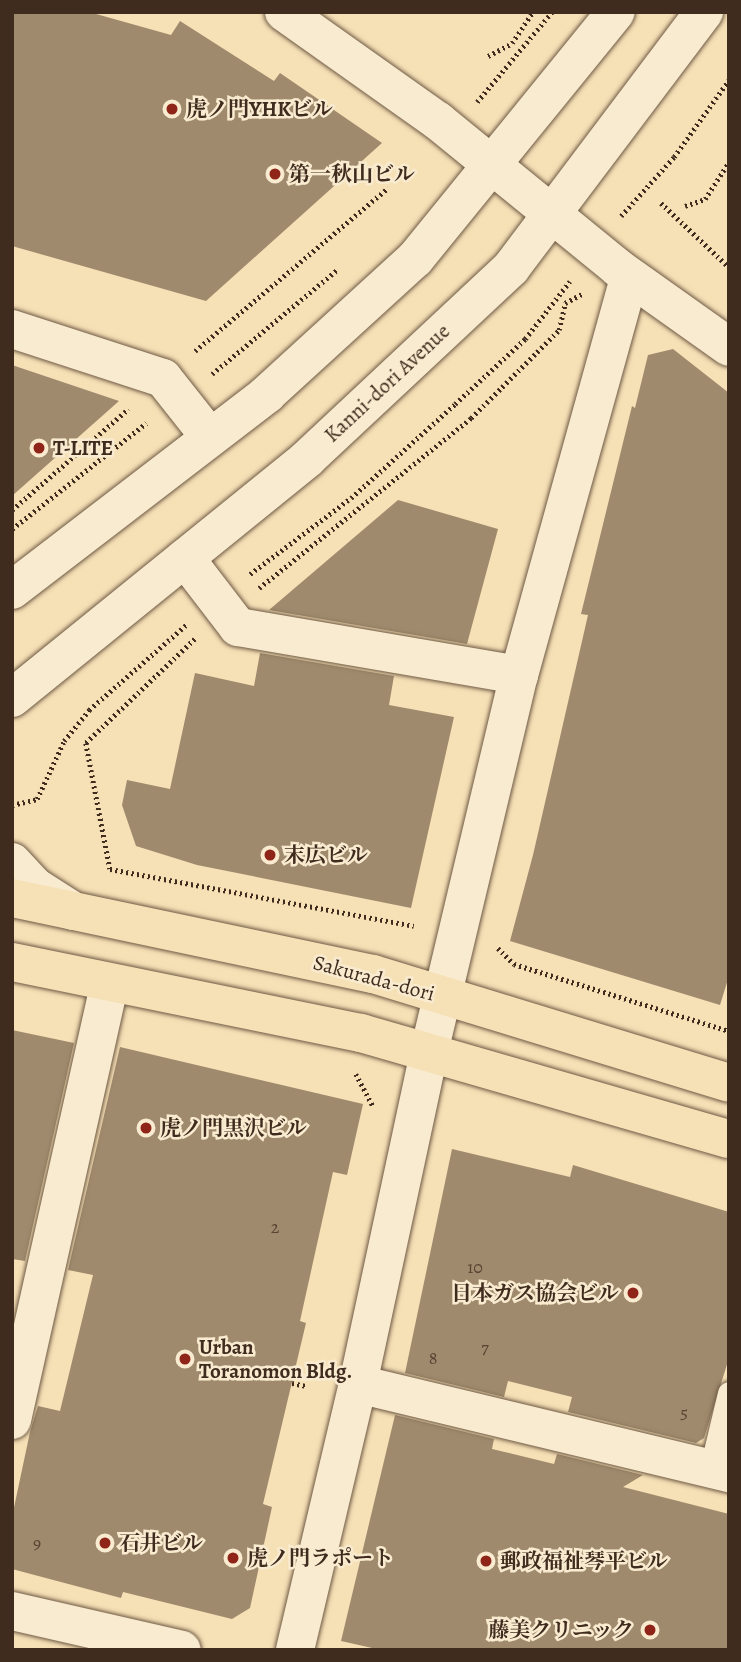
<!DOCTYPE html>
<html>
<head>
<meta charset="utf-8">
<style>
  body { margin:0 }
  #map { position:relative; width:741px; height:1662px; overflow:hidden; background:#f6e0b6; font-family:Alegreya,"Noto Serif JP",serif }
  div>[style] { position:absolute }
  .building>* { inset:0; background:#9f8a6d }
  .path>* { height:4.5px; margin-top:-2.25px; transform-origin:0; background:repeating-linear-gradient(90deg,#402c1e 0 2px,transparent 0 5.5px) }
  .roads { filter:drop-shadow(0 0 2px #6e5944) drop-shadow(0 0 2px #6e5944) }
  .lane>* { height:23px; margin:-11.5px; padding:0 11.5px; transform-origin:11.5px; border-radius:11.5px; background:#f9ebd0 }
  .street>* { height:38px; margin:-19px; padding:0 19px; transform-origin:19px; border-radius:19px; background:#f9ebd0 }
  .secondary>* { height:38px; margin:-19px; padding:0 19px; transform-origin:19px; border-radius:19px; background:#f9ebd0 }
  .highway>* { height:38px; margin:-19px; padding:0 19px; transform-origin:19px; border-radius:19px; background:#f6e0b6 }
  .dots>* { width:19px; height:19px; translate:-50% -50%; box-sizing:border-box; border:4px solid #f9ebd0; border-radius:50% }
  span { translate:-50% -50%; white-space:nowrap; text-align:center; line-height:1.15; -webkit-text-stroke:5px #f9ebd0; paint-order:stroke }
  .number-label { font-size:18px; color:#584432 }
  .number-label span { -webkit-text-stroke-width:0 }
  .poi-label { font-size:21px; color:#402c1e; font-weight:700 }
  .left { translate:0 -50%; text-align:left }
  .right { translate:-100% -50%; text-align:right }
  .street-label { font-size:21px; color:#402c1e }
  .frame { position:absolute; inset:0; border:14px solid #402c1e; pointer-events:none }
</style>
</head>
<body>
<div id="map">
  <div class="building">
    <i style="clip-path:polygon(12px 12px,89px 12px,171px 35px,180px 21px,274px 81px,280px 73px,382px 143px,206px 301px,12px 246px)"></i>
    <i style="clip-path:polygon(673px 349px,729px 393px,729px 976px,720px 1005px,510px 941px,533px 855px,588px 615px,581px 614px,632px 406px,635px 408px,648px 355px)"></i>
    <i style="clip-path:polygon(12px 365px,119px 401px,12px 496px)"></i>
    <i style="clip-path:polygon(398px 500px,498px 529px,467px 644px,269px 610px)"></i>
    <i style="clip-path:polygon(260px 653px,394px 676px,389px 705px,454px 717px,411px 908px,197px 865px,136px 846px,122px 805px,127px 780px,170px 789px,195px 673px,254px 686px)"></i>
    <i style="clip-path:polygon(12px 1030px,74px 1043px,25px 1261px,12px 1259px)"></i>
    <i style="clip-path:polygon(120px 1047px,363px 1104px,347px 1175px,333px 1172px,300px 1321px,306px 1323px,263px 1504px,272px 1507px,250px 1608px,232px 1619px,123px 1592px,121px 1598px,12px 1569px,12px 1517px,30px 1432px,38px 1406px,60px 1411px,93px 1275px,68px 1270px)"></i>
    <i style="clip-path:polygon(452px 1149px,570px 1177px,573px 1165px,729px 1212px,729px 1358px,704px 1438px,696px 1443px,568px 1412px,572px 1397px,508px 1381px,504px 1397px,405px 1373px)"></i>
    <i style="clip-path:polygon(395px 1415px,494px 1439px,492px 1449px,554px 1464px,557px 1454px,643px 1475px,623px 1487px,729px 1514px,729px 1650px,381px 1650px,341px 1641px)"></i>
  </div>
  <div class="path">
    <i style="left:488px;top:56px;width:27px;rotate:-28deg"></i>
    <i style="left:512px;top:43px;width:37px;rotate:-56deg"></i>
    <i style="left:477px;top:102px;width:117px;rotate:-50.2deg"></i>
    <i style="left:661px;top:203px;width:93px;rotate:43.3deg"></i>
    <i style="left:685px;top:206px;width:21px;rotate:-19deg"></i>
    <i style="left:705px;top:199px;width:44px;rotate:-57deg"></i>
    <i style="left:621px;top:216px;width:79px;rotate:-48.1deg"></i>
    <i style="left:674px;top:157px;width:95px;rotate:-54.5deg"></i>
    <i style="left:195px;top:351px;width:253px;rotate:-40.2deg"></i>
    <i style="left:212px;top:374px;width:163px;rotate:-39.8deg"></i>
    <i style="left:12px;top:510px;width:154px;rotate:-41deg"></i>
    <i style="left:12px;top:529px;width:171px;rotate:-38.3deg"></i>
    <i style="left:250px;top:574px;width:126px;rotate:-37deg"></i>
    <i style="left:351px;top:498px;width:140px;rotate:-42.1deg"></i>
    <i style="left:455px;top:404px;width:96px;rotate:-42.9deg"></i>
    <i style="left:525px;top:339px;width:73px;rotate:-52.2deg"></i>
    <i style="left:259px;top:588px;width:272px;rotate:-38.7deg"></i>
    <i style="left:471px;top:418px;width:124px;rotate:-45deg"></i>
    <i style="left:559px;top:330px;width:28px;rotate:-77deg"></i>
    <i style="left:565px;top:303px;width:19px;rotate:-28deg"></i>
    <i style="left:195px;top:639px;width:151px;rotate:136.3deg"></i>
    <i style="left:86px;top:743px;width:128px;rotate:79.2deg"></i>
    <i style="left:110px;top:869px;width:309px;rotate:10.6deg"></i>
    <i style="left:12px;top:805px;width:26px;rotate:-13deg"></i>
    <i style="left:37px;top:799px;width:64px;rotate:-65deg"></i>
    <i style="left:64px;top:741px;width:40px;rotate:-51deg"></i>
    <i style="left:89px;top:710px;width:129px;rotate:-41.2deg"></i>
    <i style="left:498px;top:948px;width:23px;rotate:45deg"></i>
    <i style="left:514px;top:964px;width:225px;rotate:17.3deg"></i>
    <i style="left:356px;top:1074px;width:36px;rotate:62deg"></i>
    <i style="left:292px;top:1383px;width:14px;rotate:12deg"></i>
  </div>
  <div class="roads">
    <div class="lane">
      <i style="left:711px;top:1468px;width:77px;rotate:-76.5deg"></i>
    </div>
    <div class="street">
      <i style="left:618px;top:268px;width:136px;rotate:35.4deg"></i>
      <i style="left:12px;top:329px;width:159px;rotate:18deg"></i>
      <i style="left:163px;top:378px;width:74px;rotate:51.6deg"></i>
      <i style="left:185px;top:558px;width:87px;rotate:52.5deg"></i>
      <i style="left:238px;top:627px;width:285px;rotate:9.7deg"></i>
      <i style="left:429px;top:1052px;width:388px;rotate:-76.6deg"></i>
      <i style="left:519px;top:675px;width:411px;rotate:-74.5deg"></i>
      <i style="left:358px;top:1384px;width:382px;rotate:13.5deg"></i>
      <i style="left:12px;top:1420px;width:448px;rotate:-77.4deg"></i>
      <i style="left:12px;top:1611px;width:174px;rotate:12.9deg"></i>
    </div>
    <div class="secondary">
      <i style="left:284px;top:12px;width:189px;rotate:35.3deg"></i>
      <i style="left:438px;top:121px;width:232px;rotate:39.2deg"></i>
      <i style="left:12px;top:590px;width:322px;rotate:-37.5deg"></i>
      <i style="left:267px;top:394px;width:200px;rotate:-42.4deg"></i>
      <i style="left:415px;top:259px;width:318px;rotate:-50.9deg"></i>
      <i style="left:12px;top:698px;width:381px;rotate:-39deg"></i>
      <i style="left:308px;top:458px;width:278px;rotate:-43.1deg"></i>
      <i style="left:511px;top:268px;width:321px;rotate:-53deg"></i>
      <i style="left:12px;top:862px;width:33px;rotate:47deg"></i>
      <i style="left:34px;top:886px;width:46px;rotate:32.7deg"></i>
      <i style="left:295px;top:1650px;width:273px;rotate:-76.7deg"></i>
      <i style="left:358px;top:1384px;width:340px;rotate:-77.9deg"></i>
    </div>
    <div class="highway">
      <i style="left:12px;top:898px;width:369px;rotate:11.9deg"></i>
      <i style="left:373px;top:974px;width:372px;rotate:17deg"></i>
      <i style="left:12px;top:962px;width:356px;rotate:11.5deg"></i>
      <i style="left:361px;top:1033px;width:383px;rotate:16.1deg"></i>
    </div>
  </div>
  <div class="dots">
    <i style="left:172px;top:109px;background:#8f2418"></i>
    <i style="left:275px;top:174px;background:#8f2418"></i>
    <i style="left:39px;top:448px;background:#8f2418"></i>
    <i style="left:270px;top:855px;background:#8f2418"></i>
    <i style="left:146px;top:1128px;background:#8f2418"></i>
    <i style="left:633px;top:1293px;background:#8f2418"></i>
    <i style="left:185px;top:1359px;background:#8f2418"></i>
    <i style="left:105px;top:1543px;background:#8f2418"></i>
    <i style="left:233px;top:1558px;background:#8f2418"></i>
    <i style="left:486px;top:1561px;background:#8f2418"></i>
    <i style="left:650px;top:1630px;background:#8f2418"></i>
  </div>
  <div class="number-label">
    <span style="left:275px;top:1227px">2</span>
    <span style="left:475px;top:1267px">10</span>
    <span style="left:485px;top:1347px">7</span>
    <span style="left:433px;top:1358px">8</span>
    <span style="left:684px;top:1412px">5</span>
    <span style="left:37px;top:1543px">9</span>
  </div>
  <div class="poi-label">
    <span class="left" style="left:186px;top:109px">虎ノ門YHKビル</span>
    <span class="left" style="left:289px;top:174px">第一秋山ビル</span>
    <span class="left" style="left:53px;top:448px">T-LITE</span>
    <span class="left" style="left:284px;top:855px">末広ビル</span>
    <span class="left" style="left:160px;top:1128px">虎ノ門黒沢ビル</span>
    <span class="right" style="left:619px;top:1293px">日本ガス協会ビル</span>
    <span class="left" style="left:199px;top:1359px">Urban<br>Toranomon Bldg.</span>
    <span class="left" style="left:119px;top:1543px">石井ビル</span>
    <span class="left" style="left:247px;top:1558px">虎ノ門ラポート</span>
    <span class="left" style="left:500px;top:1561px">郵政福祉琴平ビル</span>
    <span class="right" style="left:634px;top:1630px">藤美クリニック</span>
  </div>
  <div class="street-label">
    <span style="left:387px;top:383px;rotate:-43deg">Kanni-dori Avenue</span>
    <span style="left:374px;top:978px;rotate:15deg">Sakurada-dori</span>
  </div>
  <div class="frame"></div>
</div>
</body>
</html>
